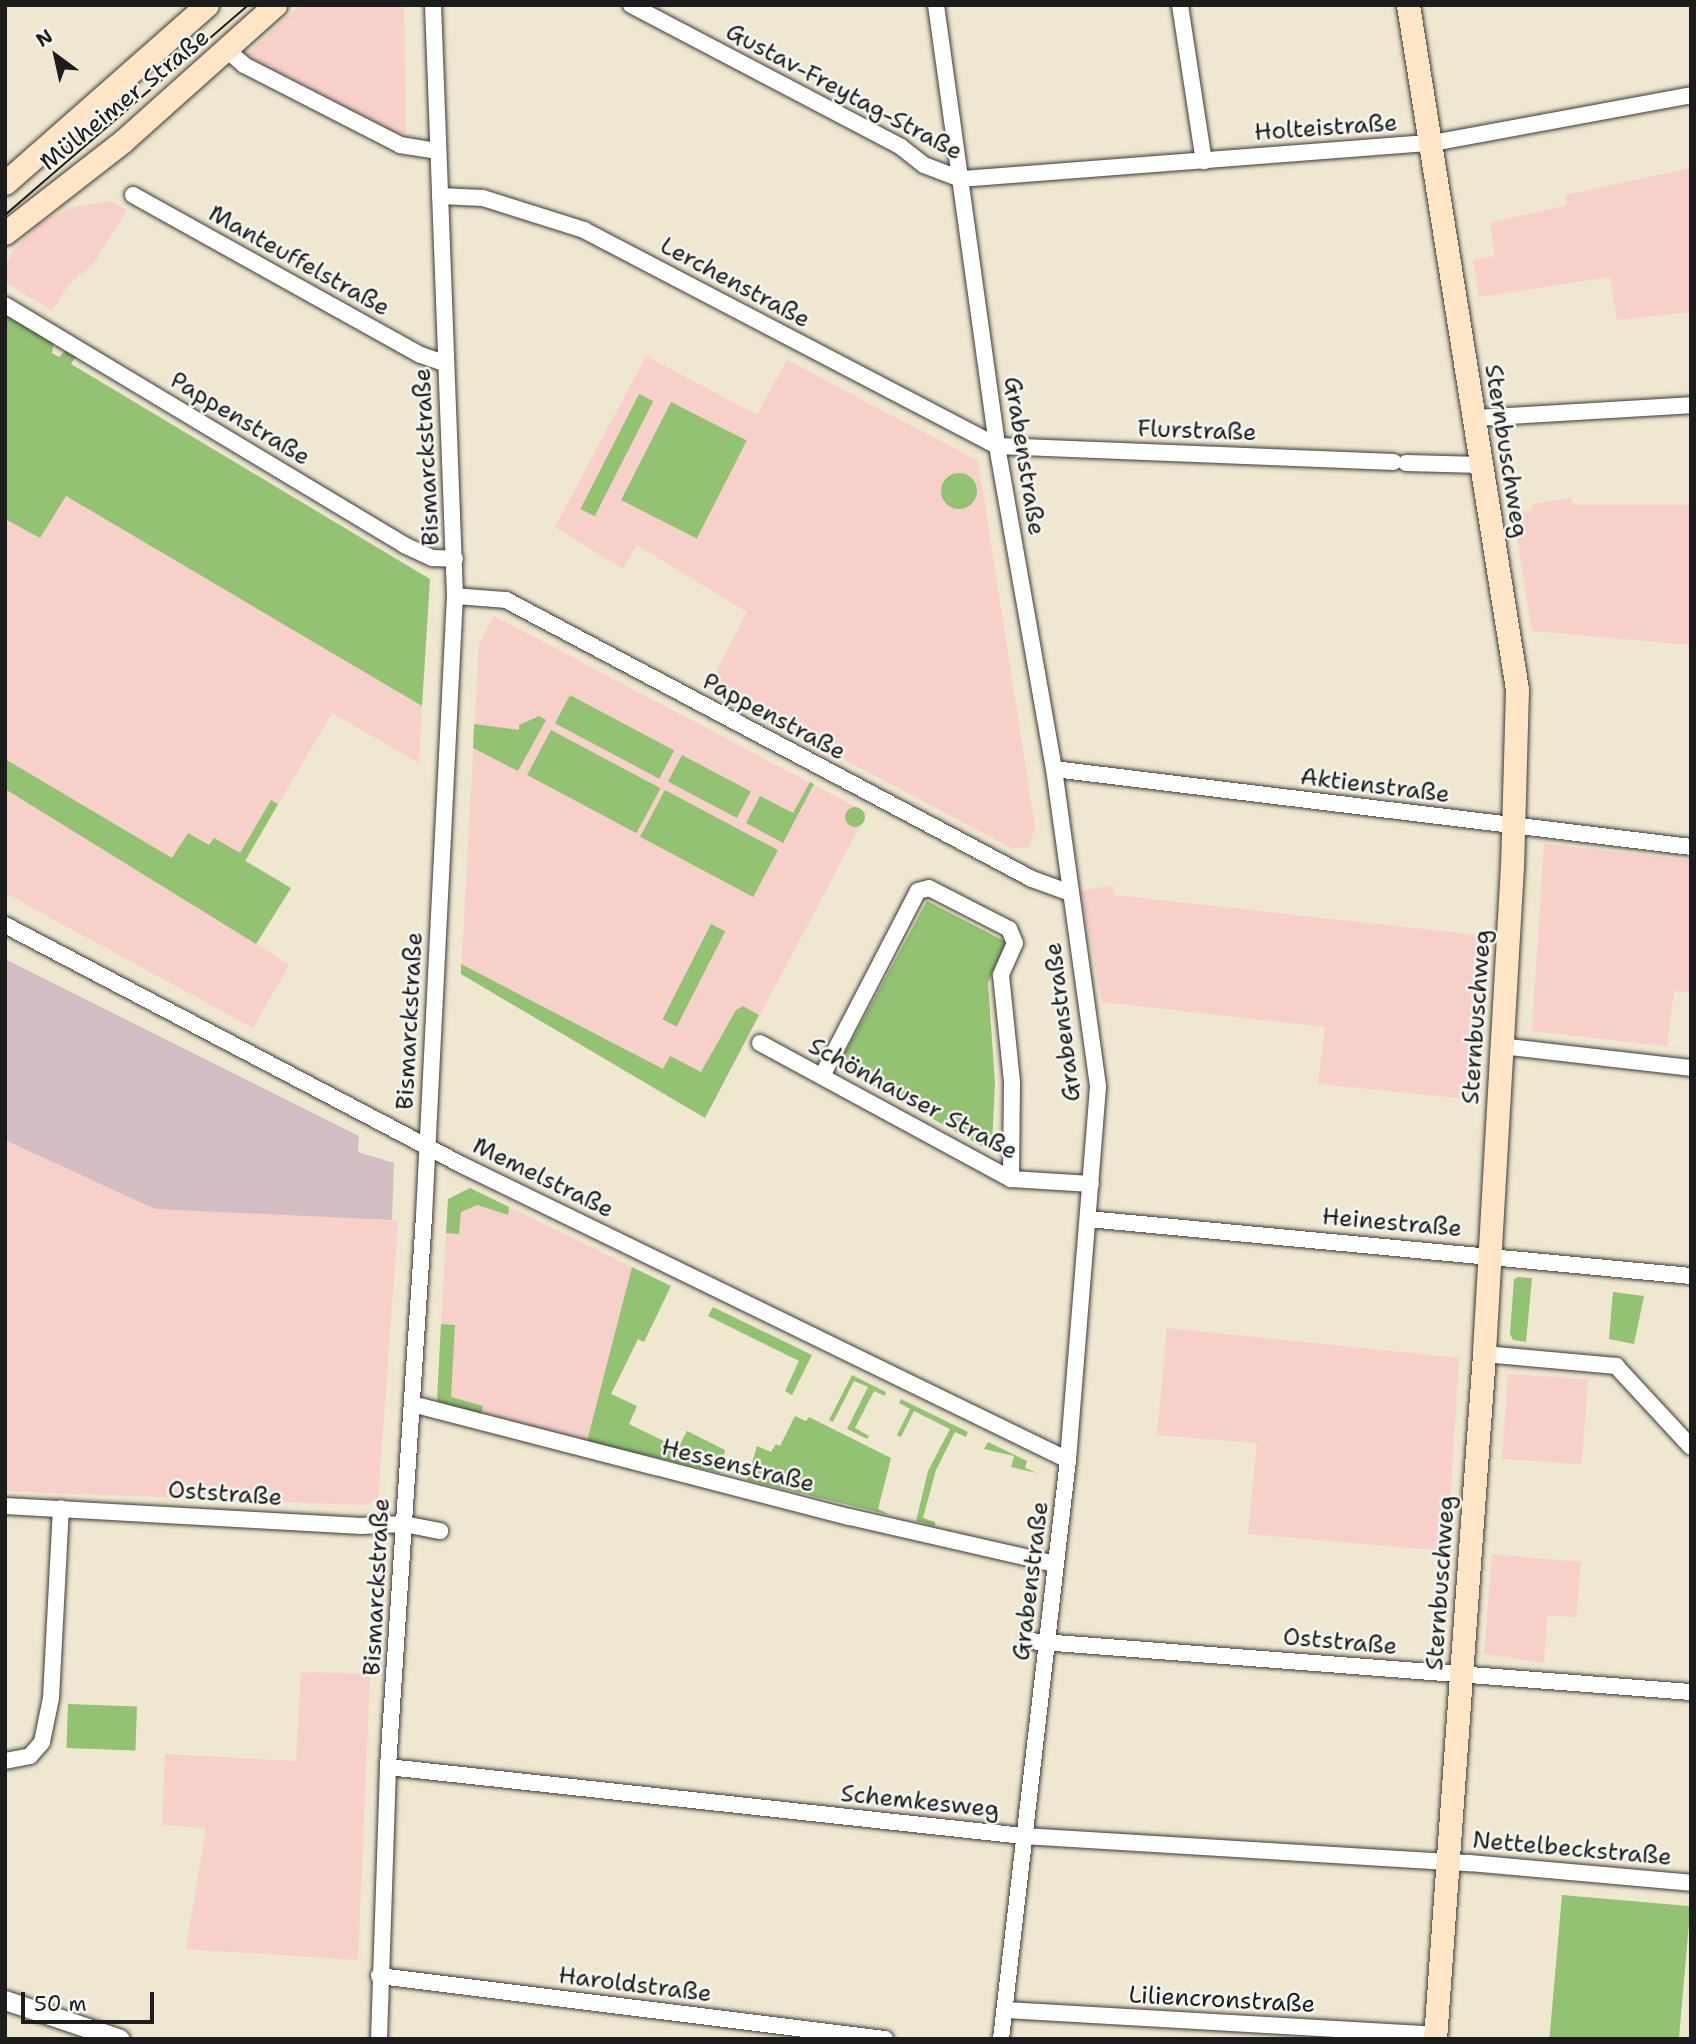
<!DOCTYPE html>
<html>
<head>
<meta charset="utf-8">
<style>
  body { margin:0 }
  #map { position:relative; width:1696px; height:2044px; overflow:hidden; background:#efe7cf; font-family:"Shantell Sans",sans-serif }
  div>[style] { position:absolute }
  .built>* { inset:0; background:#f7d0ca; transform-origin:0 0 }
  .industrial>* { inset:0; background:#d2bec2 }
  .green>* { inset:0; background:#92c272; transform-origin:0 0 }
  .round { border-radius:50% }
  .roads { filter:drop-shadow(0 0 2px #3c3a37) drop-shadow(0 0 2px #3c3a37) }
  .minor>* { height:16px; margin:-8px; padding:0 8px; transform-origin:8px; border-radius:8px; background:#fff }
  .tertiary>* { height:19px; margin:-9.5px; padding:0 9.5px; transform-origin:9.5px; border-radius:9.5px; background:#fff }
  .secondary>* { height:23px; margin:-11.5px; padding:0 11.5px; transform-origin:11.5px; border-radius:11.5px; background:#fee5c5 }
  .tram>* { height:2px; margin:-1px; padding:0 1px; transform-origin:1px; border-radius:1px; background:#1c1c1c }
  span { translate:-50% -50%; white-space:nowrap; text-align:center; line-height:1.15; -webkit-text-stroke:5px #f6f6f2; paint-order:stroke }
  .street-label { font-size:24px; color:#1c1c1c }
  .frame { position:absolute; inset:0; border:7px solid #1c1c1c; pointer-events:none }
  .north { position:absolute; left:21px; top:21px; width:70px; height:70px; -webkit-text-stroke:5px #f6f6f2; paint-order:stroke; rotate:327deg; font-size:19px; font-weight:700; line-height:28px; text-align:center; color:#1c1c1c }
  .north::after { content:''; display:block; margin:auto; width:24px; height:32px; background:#1c1c1c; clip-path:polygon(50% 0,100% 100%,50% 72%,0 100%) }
  .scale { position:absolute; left:21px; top:1992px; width:133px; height:32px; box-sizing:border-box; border:4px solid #1c1c1c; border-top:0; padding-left:9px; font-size:21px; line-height:24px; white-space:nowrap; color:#1c1c1c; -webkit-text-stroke:5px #f6f6f2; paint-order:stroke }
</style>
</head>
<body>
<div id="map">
  <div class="built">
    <i style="clip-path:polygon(300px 5px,404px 5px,406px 133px,394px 132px,246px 55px)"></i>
    <i style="clip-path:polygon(1691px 168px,1691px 312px,1617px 320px,1610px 277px,1479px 297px,1473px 260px,1495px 256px,1490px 223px,1567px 205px,1565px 195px)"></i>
    <i style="clip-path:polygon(111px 201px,127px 210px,94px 263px,69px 284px,52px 311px,5px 282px,5px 265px,13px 251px,40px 223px,71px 208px)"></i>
    <i style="clip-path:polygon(646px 356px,757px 415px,787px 360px,978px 461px,1035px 827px,1029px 847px,1012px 848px,708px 688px,747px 612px,637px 545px,623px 569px,555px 527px)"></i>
    <i style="clip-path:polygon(66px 496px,422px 706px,419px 763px,332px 713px,246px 860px,291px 888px,256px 944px,289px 965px,253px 1028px,5px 893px,5px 519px,40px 538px)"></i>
    <i style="clip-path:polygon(1572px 498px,1573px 505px,1691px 505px,1691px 645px,1532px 631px,1513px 514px,1532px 510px,1532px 504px)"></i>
    <i style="clip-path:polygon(494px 616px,867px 813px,705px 1118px,461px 974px,479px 645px)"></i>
    <i style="clip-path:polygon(1544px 844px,1691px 860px,1691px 992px,1674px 991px,1667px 1046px,1691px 1049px,1532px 1031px)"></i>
    <i style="clip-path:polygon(1113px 885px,1114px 895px,1487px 936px,1478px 1100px,1318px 1084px,1325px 1027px,1102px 1002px,1081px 891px)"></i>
    <i style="clip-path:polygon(5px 1140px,374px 1220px,398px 1221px,378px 1499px,366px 1505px,5px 1491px)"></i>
    <i style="clip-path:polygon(470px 1188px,632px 1267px,587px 1441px,437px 1401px,448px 1199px)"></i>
    <i style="clip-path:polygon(1167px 1328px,1459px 1358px,1447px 1551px,1248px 1534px,1257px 1443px,1157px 1435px)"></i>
    <i style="left:1508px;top:1374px;width:80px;height:85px;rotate:4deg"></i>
    <i style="clip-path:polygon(1492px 1554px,1581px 1562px,1576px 1617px,1547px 1615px,1544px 1663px,1484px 1654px)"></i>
    <i style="clip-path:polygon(301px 1672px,370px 1674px,358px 1960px,186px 1949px,206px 1828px,162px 1825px,165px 1754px,296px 1761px)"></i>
  </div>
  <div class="industrial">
    <i style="clip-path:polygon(5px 959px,359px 1136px,358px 1152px,394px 1163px,392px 1220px,155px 1209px,5px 1140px)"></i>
  </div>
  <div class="green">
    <i style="clip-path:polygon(5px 310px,54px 341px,52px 353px,59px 357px,66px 350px,78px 353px,71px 364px,430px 579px,422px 706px,66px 496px,40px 538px,5px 519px)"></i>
    <i style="left:639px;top:394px;width:16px;height:129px;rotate:27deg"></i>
    <i style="left:671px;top:402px;width:85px;height:110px;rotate:27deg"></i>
    <i class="round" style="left:941px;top:473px;width:36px;height:36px"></i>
    <i style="left:570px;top:695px;width:118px;height:32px;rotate:28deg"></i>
    <i style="clip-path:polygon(539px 716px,546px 720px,518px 771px,473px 748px,474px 724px,519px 730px,519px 725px)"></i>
    <i style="left:551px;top:730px;width:124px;height:51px;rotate:28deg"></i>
    <i style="left:682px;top:755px;width:78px;height:30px;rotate:28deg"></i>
    <i style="clip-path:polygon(5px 759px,172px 858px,188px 833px,209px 845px,214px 838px,240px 853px,271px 800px,278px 804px,245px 861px,291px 888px,256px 944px,5px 789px)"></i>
    <i style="clip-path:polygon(810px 782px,814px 784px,783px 843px,746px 823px,760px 796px,793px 813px)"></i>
    <i style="left:665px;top:790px;width:128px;height:53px;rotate:28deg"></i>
    <i class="round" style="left:845px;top:807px;width:20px;height:20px"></i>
    <i style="clip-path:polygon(927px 901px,1006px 942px,988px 983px,995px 1083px,992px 1146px,987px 1149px,838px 1066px)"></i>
    <i style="left:711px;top:924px;width:16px;height:107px;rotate:27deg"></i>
    <i style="clip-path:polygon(461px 964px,663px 1069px,670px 1056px,701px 1072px,736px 1010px,743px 1006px,759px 1015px,705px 1118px,461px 974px)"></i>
    <i style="clip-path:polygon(470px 1188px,509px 1207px,508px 1215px,477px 1205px,461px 1212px,459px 1234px,446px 1233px,448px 1199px)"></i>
    <i style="clip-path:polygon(632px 1267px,671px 1286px,644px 1342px,638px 1339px,611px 1394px,637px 1406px,629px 1424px,678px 1448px,687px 1431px,725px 1450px,720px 1473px,587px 1441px)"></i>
    <i style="clip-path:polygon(1518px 1277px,1532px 1278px,1526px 1342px,1513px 1340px,1510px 1334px,1514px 1279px)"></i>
    <i style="clip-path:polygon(1613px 1292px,1644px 1296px,1634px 1344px,1609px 1339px)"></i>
    <i style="clip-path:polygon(713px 1307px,812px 1355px,792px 1395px,785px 1391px,799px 1361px,708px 1316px)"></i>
    <i style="clip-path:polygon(441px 1324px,455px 1325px,451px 1397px,483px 1406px,481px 1414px,437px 1401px)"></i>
    <i style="clip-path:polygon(852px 1375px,886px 1392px,885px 1396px,874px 1391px,855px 1428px,869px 1436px,867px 1439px,847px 1429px,868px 1387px,854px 1381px,833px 1422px,829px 1420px)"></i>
    <i style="clip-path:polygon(901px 1399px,968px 1432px,966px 1437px,955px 1432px,936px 1470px,923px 1518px,935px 1522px,935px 1526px,916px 1521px,928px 1471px,950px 1429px,914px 1411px,901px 1437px,897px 1435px,910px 1409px,899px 1403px)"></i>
    <i style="clip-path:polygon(795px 1416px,806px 1421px,809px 1417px,891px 1458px,878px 1509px,890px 1515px,747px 1480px,757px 1446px,771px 1452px,776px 1444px,780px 1446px)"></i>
    <i style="clip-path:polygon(988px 1442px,1027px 1461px,1025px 1468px,1037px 1473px,1011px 1467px,1014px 1456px,984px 1449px)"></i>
    <i style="left:68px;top:1704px;width:69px;height:44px;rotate:2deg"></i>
    <i style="left:1562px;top:1895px;width:129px;height:144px;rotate:5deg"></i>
  </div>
  <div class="roads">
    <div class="minor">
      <i style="left:631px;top:5px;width:305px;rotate:27.7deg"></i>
      <i style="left:901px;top:147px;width:29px;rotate:38deg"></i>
      <i style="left:924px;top:165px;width:40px;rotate:21deg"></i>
      <i style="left:961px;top:179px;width:473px;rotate:-4.4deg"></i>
      <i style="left:1433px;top:143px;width:262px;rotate:-10.5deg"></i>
      <i style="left:936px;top:5px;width:445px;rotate:82.1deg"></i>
      <i style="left:997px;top:446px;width:328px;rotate:80deg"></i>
      <i style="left:1054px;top:769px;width:321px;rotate:82.1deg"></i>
      <i style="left:1098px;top:1087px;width:374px;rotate:94.6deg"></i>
      <i style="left:1068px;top:1460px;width:583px;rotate:96.6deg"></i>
      <i style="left:1180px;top:5px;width:158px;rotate:81.3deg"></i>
      <i style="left:227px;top:50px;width:23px;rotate:41deg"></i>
      <i style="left:244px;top:65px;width:175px;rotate:27.1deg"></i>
      <i style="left:400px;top:145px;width:37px;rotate:9deg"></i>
      <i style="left:133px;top:195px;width:329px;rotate:29.1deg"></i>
      <i style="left:421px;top:355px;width:24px;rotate:19deg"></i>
      <i style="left:440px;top:196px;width:43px;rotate:2.7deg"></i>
      <i style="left:483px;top:198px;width:106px;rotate:17.6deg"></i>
      <i style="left:584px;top:230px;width:466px;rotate:27.6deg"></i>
      <i style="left:997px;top:446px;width:397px;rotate:2.3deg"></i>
      <i style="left:5px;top:305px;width:466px;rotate:31deg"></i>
      <i style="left:404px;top:545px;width:31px;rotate:25deg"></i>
      <i style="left:432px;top:558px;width:23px;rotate:2deg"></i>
      <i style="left:1475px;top:418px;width:216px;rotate:-3.4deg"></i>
      <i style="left:1406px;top:463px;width:76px;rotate:1.5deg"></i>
      <i style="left:455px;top:596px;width:51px;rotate:4.5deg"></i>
      <i style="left:506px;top:600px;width:595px;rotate:27.94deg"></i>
      <i style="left:1032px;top:879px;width:38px;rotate:20deg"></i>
      <i style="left:1054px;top:769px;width:642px;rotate:6.98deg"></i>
      <i style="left:5px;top:925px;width:516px;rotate:27.71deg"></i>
      <i style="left:462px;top:1165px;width:674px;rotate:25.96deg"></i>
      <i style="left:760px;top:1043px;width:285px;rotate:28.5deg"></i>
      <i style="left:1011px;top:1179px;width:80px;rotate:3.6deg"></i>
      <i style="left:1501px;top:1046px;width:191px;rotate:6.6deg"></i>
      <i style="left:822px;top:1076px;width:208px;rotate:-62.6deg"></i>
      <i style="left:918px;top:891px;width:11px;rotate:-15deg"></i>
      <i style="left:929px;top:888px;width:90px;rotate:27.1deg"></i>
      <i style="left:1009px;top:929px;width:15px;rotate:67deg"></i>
      <i style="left:1015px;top:943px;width:35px;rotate:114deg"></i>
      <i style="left:1001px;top:975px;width:108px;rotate:84.1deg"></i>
      <i style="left:1012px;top:1082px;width:97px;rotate:90.6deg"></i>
      <i style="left:1088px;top:1219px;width:606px;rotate:5.4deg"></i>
      <i style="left:1484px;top:1354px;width:133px;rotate:5.2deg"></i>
      <i style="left:1616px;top:1366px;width:110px;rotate:47.2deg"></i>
      <i style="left:412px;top:1404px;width:452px;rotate:14.5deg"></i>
      <i style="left:850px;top:1517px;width:211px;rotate:12.9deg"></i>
      <i style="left:5px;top:1506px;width:357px;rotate:3.2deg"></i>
      <i style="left:361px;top:1526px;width:43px;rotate:-2.7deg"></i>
      <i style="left:404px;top:1524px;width:37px;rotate:11deg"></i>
      <i style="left:1029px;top:1641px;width:664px;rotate:4.41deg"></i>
      <i style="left:5px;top:1761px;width:25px;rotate:-11deg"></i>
      <i style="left:30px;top:1756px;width:18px;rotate:-49deg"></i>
      <i style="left:42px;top:1742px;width:45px;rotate:-78.4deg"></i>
      <i style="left:51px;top:1698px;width:190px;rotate:-87deg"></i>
      <i style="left:388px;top:1767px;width:639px;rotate:6.2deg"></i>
      <i style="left:1023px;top:1836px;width:447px;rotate:3.5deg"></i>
      <i style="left:1469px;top:1863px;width:223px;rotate:5.1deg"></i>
      <i style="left:379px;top:1976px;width:510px;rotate:7.1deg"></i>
      <i style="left:1005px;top:2010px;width:432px;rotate:3.3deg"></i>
      <i style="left:379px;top:2039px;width:272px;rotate:-88.1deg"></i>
      <i style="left:388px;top:1767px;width:552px;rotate:-86.26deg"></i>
      <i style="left:424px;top:1216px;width:621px;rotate:-87.14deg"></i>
      <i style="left:455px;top:596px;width:591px;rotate:-92.13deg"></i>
    </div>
    <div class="tertiary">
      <i style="left:5px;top:2000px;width:121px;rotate:18.7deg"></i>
    </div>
    <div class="secondary">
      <i style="left:1408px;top:5px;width:693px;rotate:80.95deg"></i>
      <i style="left:1517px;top:689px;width:177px;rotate:91.6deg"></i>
      <i style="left:1512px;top:866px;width:489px;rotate:93.3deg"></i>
      <i style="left:1484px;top:1354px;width:687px;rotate:94.09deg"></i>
      <i style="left:5px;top:183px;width:269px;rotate:-41.4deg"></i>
      <i style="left:5px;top:233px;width:150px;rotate:-37.9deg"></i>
      <i style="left:123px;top:141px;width:204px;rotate:-41.8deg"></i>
    </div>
  </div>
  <div class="tram">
    <i style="left:5px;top:215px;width:321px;rotate:-40.8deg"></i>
  </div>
  <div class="street-label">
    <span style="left:844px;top:92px;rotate:28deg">Gustav-Freytag-Straße</span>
    <span style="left:125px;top:100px;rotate:-39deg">Mülheimer Straße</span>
    <span style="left:1326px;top:128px;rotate:-4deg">Holteistraße</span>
    <span style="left:299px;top:261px;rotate:29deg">Manteuffelstraße</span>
    <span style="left:735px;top:283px;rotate:28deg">Lerchenstraße</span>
    <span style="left:240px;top:419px;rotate:31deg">Pappenstraße</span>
    <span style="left:1197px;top:431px;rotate:2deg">Flurstraße</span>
    <span style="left:1506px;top:451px;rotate:81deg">Sternbuschweg</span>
    <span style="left:1024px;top:456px;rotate:81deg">Grabenstraße</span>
    <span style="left:427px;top:457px;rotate:-93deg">Bismarckstraße</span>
    <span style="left:774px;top:717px;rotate:28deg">Pappenstraße</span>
    <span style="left:1375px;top:786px;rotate:7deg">Aktienstraße</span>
    <span style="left:1477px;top:1017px;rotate:-86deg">Sternbuschweg</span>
    <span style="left:410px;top:1021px;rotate:-87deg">Bismarckstraße</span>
    <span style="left:1063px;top:1022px;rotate:-97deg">Grabenstraße</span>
    <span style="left:913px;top:1099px;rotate:28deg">Schönhauser Straße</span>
    <span style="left:543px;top:1178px;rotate:26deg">Memelstraße</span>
    <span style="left:1392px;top:1223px;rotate:5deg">Heinestraße</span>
    <span style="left:738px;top:1466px;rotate:14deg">Hessenstraße</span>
    <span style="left:225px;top:1494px;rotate:4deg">Oststraße</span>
    <span style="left:1031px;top:1581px;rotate:-83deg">Grabenstraße</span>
    <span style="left:1441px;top:1583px;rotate:-86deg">Sternbuschweg</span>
    <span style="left:377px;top:1587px;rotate:-87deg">Bismarckstraße</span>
    <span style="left:1340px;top:1642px;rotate:5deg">Oststraße</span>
    <span style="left:920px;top:1802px;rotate:6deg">Schemkesweg</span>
    <span style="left:1572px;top:1849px;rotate:5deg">Nettelbeckstraße</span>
    <span style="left:635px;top:1985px;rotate:7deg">Haroldstraße</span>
    <span style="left:1222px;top:2000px;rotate:3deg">Liliencronstraße</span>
  </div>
  <div class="frame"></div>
  <div class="north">N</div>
  <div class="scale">50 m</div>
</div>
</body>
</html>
